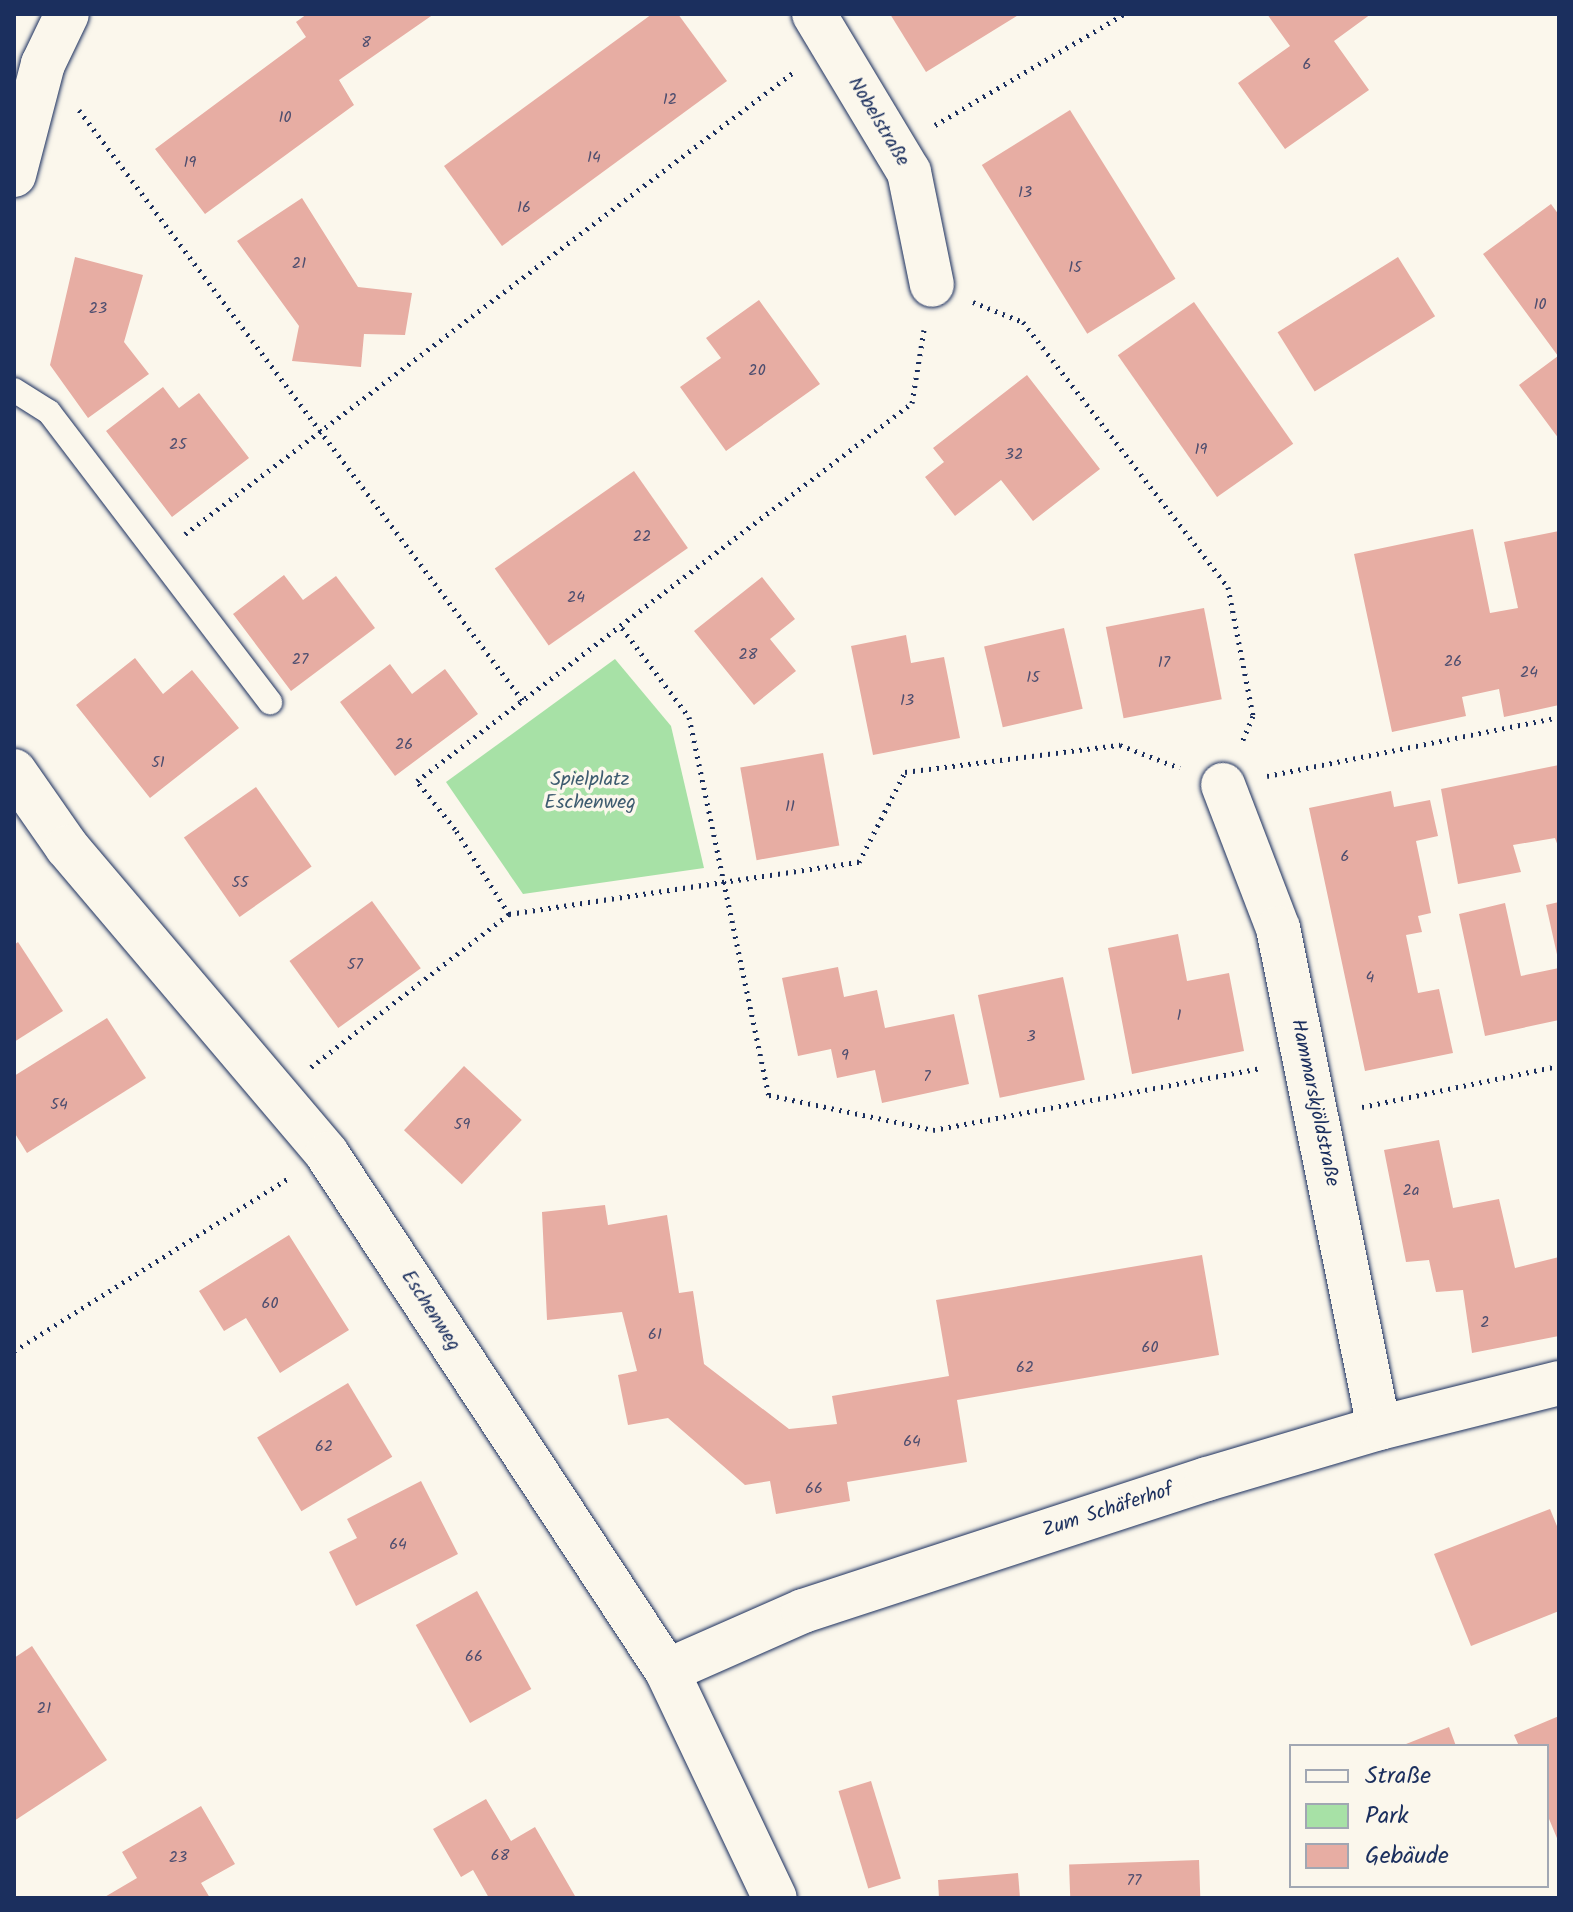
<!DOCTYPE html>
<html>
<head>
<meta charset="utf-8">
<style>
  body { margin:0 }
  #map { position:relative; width:1573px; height:1912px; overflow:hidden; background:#fbf7ec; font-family:Kalam,sans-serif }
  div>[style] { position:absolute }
  .green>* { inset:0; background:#a7e1a6 }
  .building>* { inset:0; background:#e7ada3; transform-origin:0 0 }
  .path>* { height:5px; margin-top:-2.5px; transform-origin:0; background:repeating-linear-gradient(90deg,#1b2f5e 0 2px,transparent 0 8px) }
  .roads { filter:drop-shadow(0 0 2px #1b2f5e) drop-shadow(0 0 2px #1b2f5e) }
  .service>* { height:24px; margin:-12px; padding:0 12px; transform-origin:12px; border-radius:12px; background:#fbf7ec }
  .minor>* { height:44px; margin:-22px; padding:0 22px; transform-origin:22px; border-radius:22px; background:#fbf7ec }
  span { translate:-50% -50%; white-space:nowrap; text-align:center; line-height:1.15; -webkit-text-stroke:7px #fbf7ec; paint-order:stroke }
  .number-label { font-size:16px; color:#4e4e6f }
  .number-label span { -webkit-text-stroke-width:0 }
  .street-label { font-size:20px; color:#1b2f5e }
  .park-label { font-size:20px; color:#3e5c70 }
  .frame { position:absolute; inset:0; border:16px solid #1b2f5e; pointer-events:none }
  .legend { position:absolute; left:1289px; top:1744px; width:260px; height:144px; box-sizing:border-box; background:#fbf7ec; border:2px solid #a1a7b3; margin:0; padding:10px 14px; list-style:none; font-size:24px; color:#1b2f5e }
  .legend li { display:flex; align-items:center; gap:16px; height:40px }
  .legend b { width:40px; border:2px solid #a1a7b3 }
</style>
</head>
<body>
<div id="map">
  <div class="green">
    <i style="clip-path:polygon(615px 659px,671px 726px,704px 868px,523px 894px,446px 782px)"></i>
  </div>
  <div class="building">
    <i style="clip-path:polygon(307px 14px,434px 14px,339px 80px,354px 105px,205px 214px,155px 149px,306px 37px,296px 22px)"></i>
    <i style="clip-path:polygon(652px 14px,678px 14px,727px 81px,502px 246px,444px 166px)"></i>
    <i style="clip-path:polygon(890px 14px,1020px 14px,926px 72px)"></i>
    <i style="clip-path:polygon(1267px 14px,1371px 14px,1334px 41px,1369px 90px,1285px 149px,1238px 83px,1290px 46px)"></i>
    <i style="left:1070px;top:110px;width:199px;height:104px;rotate:58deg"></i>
    <i style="clip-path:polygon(302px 198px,358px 287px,412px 293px,405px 335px,364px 334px,361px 367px,292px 361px,299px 326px,237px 241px)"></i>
    <i style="clip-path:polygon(1551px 204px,1559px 215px,1559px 439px,1519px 385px,1558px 356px,1483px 254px)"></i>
    <i style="clip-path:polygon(75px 257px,143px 275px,124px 342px,149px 374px,88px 418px,50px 365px)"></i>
    <i style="left:1398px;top:257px;width:70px;height:142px;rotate:58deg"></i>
    <i style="clip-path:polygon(759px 300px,820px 384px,726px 451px,680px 387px,721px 358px,706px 338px)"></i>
    <i style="left:1194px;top:302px;width:173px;height:93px;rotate:55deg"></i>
    <i style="clip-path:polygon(1027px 375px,1100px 469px,1033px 521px,1001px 480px,955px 516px,925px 477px,944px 462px,933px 448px)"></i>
    <i style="clip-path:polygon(163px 387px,179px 408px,199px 393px,249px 458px,172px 517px,106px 431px)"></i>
    <i style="left:634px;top:471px;width:94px;height:170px;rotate:55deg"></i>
    <i style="clip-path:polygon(1473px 529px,1490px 613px,1518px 608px,1504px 542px,1559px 531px,1559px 705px,1504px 717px,1499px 689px,1462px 697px,1466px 716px,1392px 732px,1354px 554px)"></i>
    <i style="clip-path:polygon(284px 575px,303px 600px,336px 576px,375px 628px,291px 691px,233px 614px)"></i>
    <i style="clip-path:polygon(762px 577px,795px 619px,770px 639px,796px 671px,754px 705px,694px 631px)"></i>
    <i style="left:1204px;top:608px;width:93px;height:100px;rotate:79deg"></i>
    <i style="left:1064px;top:628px;width:83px;height:82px;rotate:77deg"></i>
    <i style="clip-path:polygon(906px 635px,911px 663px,944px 657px,960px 738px,873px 755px,851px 646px)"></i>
    <i style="clip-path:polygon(135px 658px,163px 694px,192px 670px,239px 728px,150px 798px,76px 705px)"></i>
    <i style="clip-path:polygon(390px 664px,412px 694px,445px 669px,478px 714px,395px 776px,340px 702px)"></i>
    <i style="left:823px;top:753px;width:94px;height:84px;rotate:80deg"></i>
    <i style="clip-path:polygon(1559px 765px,1559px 849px,1555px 838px,1513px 845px,1521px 872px,1458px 884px,1441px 789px)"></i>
    <i style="left:256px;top:787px;width:97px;height:88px;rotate:55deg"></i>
    <i style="clip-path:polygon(1391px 791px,1394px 807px,1430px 800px,1438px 836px,1416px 841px,1431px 913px,1418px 916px,1422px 932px,1406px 935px,1418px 993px,1439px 989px,1453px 1053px,1365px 1071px,1309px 808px)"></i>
    <i style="left:372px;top:901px;width:83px;height:102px;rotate:54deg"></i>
    <i style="clip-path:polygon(1559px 902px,1559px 959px,1558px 959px,1546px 905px)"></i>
    <i style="clip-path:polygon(1505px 903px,1521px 976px,1559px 968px,1559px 1020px,1485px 1036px,1459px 914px)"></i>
    <i style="clip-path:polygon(1178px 934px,1187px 981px,1229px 973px,1244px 1051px,1132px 1074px,1108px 948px)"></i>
    <i style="clip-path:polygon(18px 942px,63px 1011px,14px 1042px,14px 945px)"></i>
    <i style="clip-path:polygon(838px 967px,844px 997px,877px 990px,885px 1028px,954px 1014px,969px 1084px,882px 1103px,875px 1070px,837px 1078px,831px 1049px,798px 1056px,782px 978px)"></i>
    <i style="left:1063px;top:977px;width:105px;height:87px;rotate:78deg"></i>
    <i style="clip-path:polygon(107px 1018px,146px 1078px,27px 1153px,14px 1132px,14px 1076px)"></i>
    <i style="left:464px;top:1066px;width:79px;height:88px;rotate:43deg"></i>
    <i style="clip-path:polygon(1439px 1140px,1453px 1208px,1499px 1199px,1515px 1268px,1559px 1257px,1559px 1336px,1472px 1353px,1463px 1290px,1436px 1292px,1429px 1260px,1406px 1262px,1384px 1150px)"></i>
    <i style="clip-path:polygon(605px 1205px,608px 1225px,667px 1215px,679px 1293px,693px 1291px,704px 1364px,789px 1429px,837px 1424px,832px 1396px,949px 1376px,936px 1300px,1202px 1255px,1219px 1355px,957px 1400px,967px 1462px,847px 1482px,850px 1501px,776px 1514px,770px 1481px,745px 1485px,668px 1418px,628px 1425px,618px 1375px,637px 1371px,622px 1312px,547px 1320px,542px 1212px)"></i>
    <i style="clip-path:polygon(289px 1235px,349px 1330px,280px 1373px,246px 1318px,224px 1331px,199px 1291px)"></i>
    <i style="left:348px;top:1383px;width:86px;height:106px;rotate:59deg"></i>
    <i style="clip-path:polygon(421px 1481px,458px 1554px,356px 1606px,329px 1552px,357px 1538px,347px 1519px)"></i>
    <i style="clip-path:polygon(1550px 1509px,1559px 1531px,1559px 1611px,1471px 1646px,1434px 1554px)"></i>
    <i style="left:477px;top:1591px;width:112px;height:70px;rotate:61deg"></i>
    <i style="clip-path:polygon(32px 1646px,107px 1760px,14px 1821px,14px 1658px)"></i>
    <i style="clip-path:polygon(1559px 1716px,1559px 1843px,1547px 1814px,1547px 1746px,1519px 1746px,1514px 1735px)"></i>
    <i style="clip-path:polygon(1449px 1727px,1456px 1746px,1401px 1746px)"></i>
    <i style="left:871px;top:1781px;width:102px;height:34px;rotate:73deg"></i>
    <i style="clip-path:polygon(486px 1799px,511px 1841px,535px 1827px,575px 1896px,489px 1898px,473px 1870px,461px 1877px,433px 1829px)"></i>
    <i style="clip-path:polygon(201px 1806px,235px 1864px,201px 1883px,210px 1898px,103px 1898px,137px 1878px,122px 1852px)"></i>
    <i style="left:1199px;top:1860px;width:38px;height:130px;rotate:88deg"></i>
    <i style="clip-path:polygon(1018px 1873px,1020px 1898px,939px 1898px,938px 1880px)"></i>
  </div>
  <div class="path">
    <i style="left:79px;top:110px;width:739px;rotate:53.08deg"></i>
    <i style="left:935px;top:125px;width:219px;rotate:-30.4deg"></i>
    <i style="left:973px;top:302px;width:54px;rotate:21.8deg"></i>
    <i style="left:1023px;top:322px;width:335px;rotate:52.3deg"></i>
    <i style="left:1228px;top:587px;width:131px;rotate:79deg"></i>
    <i style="left:1253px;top:716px;width:30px;rotate:113deg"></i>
    <i style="left:185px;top:534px;width:766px;rotate:-37.2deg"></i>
    <i style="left:622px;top:628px;width:111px;rotate:53deg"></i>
    <i style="left:689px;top:717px;width:386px;rotate:78.1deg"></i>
    <i style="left:769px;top:1095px;width:168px;rotate:12deg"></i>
    <i style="left:933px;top:1130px;width:334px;rotate:-10.7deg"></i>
    <i style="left:1267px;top:776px;width:298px;rotate:-11.4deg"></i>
    <i style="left:509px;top:914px;width:101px;rotate:-122.4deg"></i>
    <i style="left:455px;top:829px;width:61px;rotate:-128.4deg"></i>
    <i style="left:417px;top:781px;width:623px;rotate:-37.37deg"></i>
    <i style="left:912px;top:403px;width:74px;rotate:-80.7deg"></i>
    <i style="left:311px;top:1067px;width:250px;rotate:-37.7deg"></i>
    <i style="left:509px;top:914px;width:354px;rotate:-8.5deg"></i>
    <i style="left:859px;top:862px;width:101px;rotate:-62.9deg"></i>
    <i style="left:905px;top:772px;width:217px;rotate:-7.2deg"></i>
    <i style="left:1120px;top:745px;width:64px;rotate:21deg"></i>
    <i style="left:1362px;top:1107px;width:201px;rotate:-11.8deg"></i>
    <i style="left:14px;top:1351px;width:325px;rotate:-32.2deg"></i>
  </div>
  <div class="roads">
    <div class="service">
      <i style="left:14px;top:390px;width:41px;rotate:32.2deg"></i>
      <i style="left:49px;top:412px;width:365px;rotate:52.7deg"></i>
    </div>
    <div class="minor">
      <i style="left:814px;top:14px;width:184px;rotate:59deg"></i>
      <i style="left:909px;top:172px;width:115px;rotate:78.5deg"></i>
      <i style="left:14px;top:175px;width:115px;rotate:-75.4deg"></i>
      <i style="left:43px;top:64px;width:55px;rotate:-64.4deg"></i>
      <i style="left:14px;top:771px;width:93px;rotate:55.1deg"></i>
      <i style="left:67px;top:847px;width:402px;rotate:49.7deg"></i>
      <i style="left:327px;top:1154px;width:619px;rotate:56.67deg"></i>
      <i style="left:667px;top:1671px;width:251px;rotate:64.6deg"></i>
      <i style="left:1223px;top:785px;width:153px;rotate:69deg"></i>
      <i style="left:1278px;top:928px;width:510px;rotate:78.58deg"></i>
      <i style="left:667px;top:1671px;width:149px;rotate:-23.8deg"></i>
      <i style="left:803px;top:1611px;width:425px;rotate:-18.1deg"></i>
      <i style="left:1207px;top:1479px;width:179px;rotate:-16.5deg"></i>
      <i style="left:1379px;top:1428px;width:186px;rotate:-14deg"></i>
    </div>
  </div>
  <div class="number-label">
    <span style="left:366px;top:43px">8</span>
    <span style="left:1307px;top:65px">6</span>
    <span style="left:670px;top:100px">12</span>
    <span style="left:285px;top:118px">10</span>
    <span style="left:594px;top:158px">14</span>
    <span style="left:190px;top:163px">19</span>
    <span style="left:1025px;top:193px">13</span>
    <span style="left:524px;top:208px">16</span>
    <span style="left:299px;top:264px">21</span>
    <span style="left:1075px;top:268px">15</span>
    <span style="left:1540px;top:305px">10</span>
    <span style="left:98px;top:309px">23</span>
    <span style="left:757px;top:371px">20</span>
    <span style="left:178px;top:445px">25</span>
    <span style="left:1201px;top:450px">19</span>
    <span style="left:1014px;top:455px">32</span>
    <span style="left:642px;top:537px">22</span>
    <span style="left:576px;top:598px">24</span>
    <span style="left:748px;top:655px">28</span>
    <span style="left:300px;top:660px">27</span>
    <span style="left:1453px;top:662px">26</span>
    <span style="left:1164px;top:663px">17</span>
    <span style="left:1529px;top:673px">24</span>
    <span style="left:1033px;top:678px">15</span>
    <span style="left:907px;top:701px">13</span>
    <span style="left:404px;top:745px">26</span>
    <span style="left:158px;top:763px">51</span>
    <span style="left:790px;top:807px">11</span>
    <span style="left:1345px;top:857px">6</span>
    <span style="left:240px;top:883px">55</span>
    <span style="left:355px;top:965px">57</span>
    <span style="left:1370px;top:978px">4</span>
    <span style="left:1179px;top:1016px">1</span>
    <span style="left:1031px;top:1037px">3</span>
    <span style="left:845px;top:1056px">9</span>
    <span style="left:927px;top:1077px">7</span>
    <span style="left:59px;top:1105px">54</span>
    <span style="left:462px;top:1125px">59</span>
    <span style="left:1411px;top:1191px">2a</span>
    <span style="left:270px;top:1304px">60</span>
    <span style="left:1485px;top:1323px">2</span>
    <span style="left:655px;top:1335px">61</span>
    <span style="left:1150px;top:1348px">60</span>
    <span style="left:1025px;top:1368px">62</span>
    <span style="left:912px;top:1442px">64</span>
    <span style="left:324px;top:1447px">62</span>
    <span style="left:814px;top:1489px">66</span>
    <span style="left:398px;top:1545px">64</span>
    <span style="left:474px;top:1657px">66</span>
    <span style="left:44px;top:1709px">21</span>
    <span style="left:500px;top:1856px">68</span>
    <span style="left:178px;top:1858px">23</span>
    <span style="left:1134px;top:1881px">77</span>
  </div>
  <div class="street-label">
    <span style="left:878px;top:122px;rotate:59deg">Nobelstraße</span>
    <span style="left:1314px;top:1103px;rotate:78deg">Hammarskjöldstraße</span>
    <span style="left:430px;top:1311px;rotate:57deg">Eschenweg</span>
    <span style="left:1108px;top:1511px;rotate:-18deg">Zum Schäferhof</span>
  </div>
  <div class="park-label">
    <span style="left:590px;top:792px">Spielplatz<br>Eschenweg</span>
  </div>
  <div class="frame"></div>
  <ul class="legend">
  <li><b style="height:10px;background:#fbf7ec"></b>Straße</li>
  <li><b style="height:22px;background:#a7e1a6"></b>Park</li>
  <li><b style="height:22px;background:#e7ada3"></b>Gebäude</li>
  </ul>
</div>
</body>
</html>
